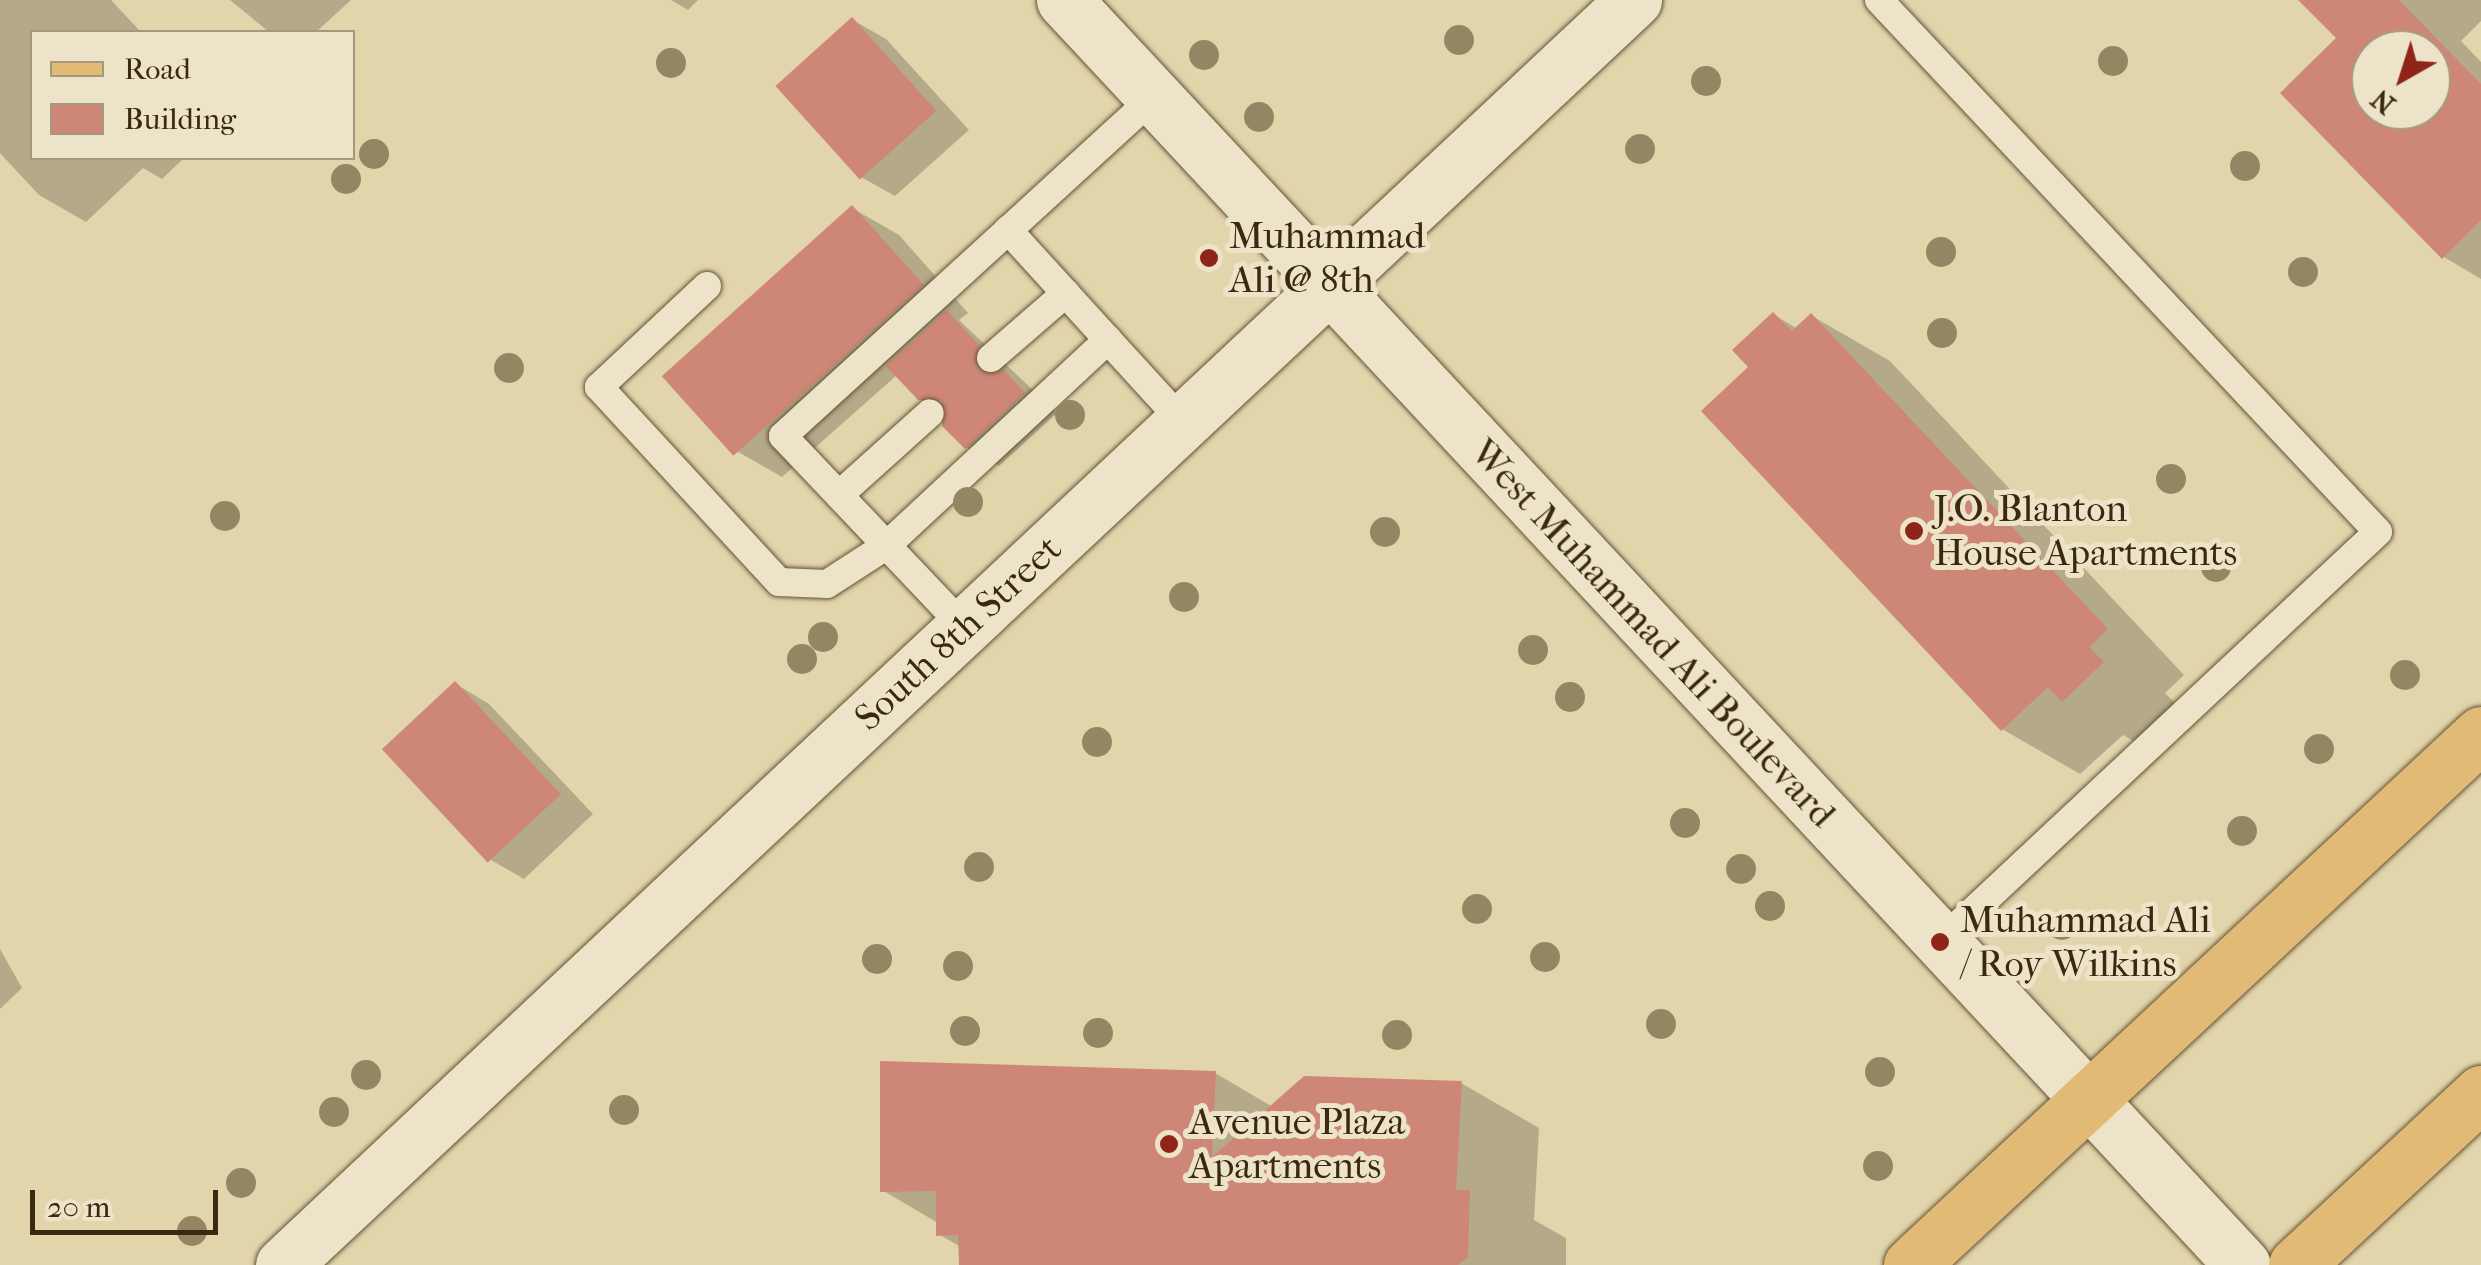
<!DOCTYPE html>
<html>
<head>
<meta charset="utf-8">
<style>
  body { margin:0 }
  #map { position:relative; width:2481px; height:1265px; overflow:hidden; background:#e2d4ab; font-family:"IM FELL French Canon",serif }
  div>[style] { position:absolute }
  .shadow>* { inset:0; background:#0003 }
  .building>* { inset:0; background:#ce8777; transform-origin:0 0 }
  .roads { filter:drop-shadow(0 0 2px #655337) drop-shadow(0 0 2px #655337) }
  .lane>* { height:28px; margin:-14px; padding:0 14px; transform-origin:14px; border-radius:14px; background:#ece3c8 }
  .secondary>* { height:55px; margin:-27.5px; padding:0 27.5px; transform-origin:27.5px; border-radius:27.5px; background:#ece3c8 }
  .primary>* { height:55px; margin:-27.5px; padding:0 27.5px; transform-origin:27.5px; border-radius:27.5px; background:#e1ba76 }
  .trees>* { width:30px; height:30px; margin:-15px; border-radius:50%; background:#948663 }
  .dots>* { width:28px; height:28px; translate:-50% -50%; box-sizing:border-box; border:5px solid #ece3c8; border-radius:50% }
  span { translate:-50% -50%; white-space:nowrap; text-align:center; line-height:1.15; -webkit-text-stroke:10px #ece3c8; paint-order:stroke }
  .poi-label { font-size:38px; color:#3b2810 }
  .left { translate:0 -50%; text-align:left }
  .street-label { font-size:38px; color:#3b2810 }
  .legend { position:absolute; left:30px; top:30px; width:325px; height:130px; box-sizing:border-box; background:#ece3c8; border:2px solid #a5987e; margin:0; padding:12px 18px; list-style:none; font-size:30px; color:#3b2810 }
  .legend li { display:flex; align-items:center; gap:20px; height:50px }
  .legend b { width:50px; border:2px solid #a5987e }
  .north { position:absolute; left:2351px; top:30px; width:100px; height:100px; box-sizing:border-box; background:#ece3c8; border:2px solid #a5987e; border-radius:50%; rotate:219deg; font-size:28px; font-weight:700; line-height:40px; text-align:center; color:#3b2810 }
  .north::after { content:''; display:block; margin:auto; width:35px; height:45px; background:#8f2418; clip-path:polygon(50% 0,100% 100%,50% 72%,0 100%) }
  .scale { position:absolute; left:30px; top:1190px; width:188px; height:45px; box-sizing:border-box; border:5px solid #3b2810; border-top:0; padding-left:12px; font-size:30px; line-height:35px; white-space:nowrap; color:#3b2810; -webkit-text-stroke:8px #ece3c8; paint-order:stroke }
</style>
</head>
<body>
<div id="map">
  <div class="shadow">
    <i style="clip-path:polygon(0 0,111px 0,141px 32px,32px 32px,32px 158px,184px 158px,162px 179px,143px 168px,86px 222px,39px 195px,0 153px)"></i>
    <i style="clip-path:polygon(230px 0,351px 0,316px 32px,269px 32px)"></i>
    <i style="clip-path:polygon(671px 0,698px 0,688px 10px)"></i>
    <i style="clip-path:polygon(evenodd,2302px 0,2481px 0,2481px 21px,2461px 41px,2481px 62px,2481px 279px,2444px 257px,2284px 93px,2339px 38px,2302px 0,2371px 50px,2431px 50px,2431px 110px,2371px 110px,2371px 50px)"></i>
    <i style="clip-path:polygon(853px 20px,886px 39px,969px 130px,895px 196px,861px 177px)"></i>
    <i style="clip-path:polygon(852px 208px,899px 235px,968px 313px,959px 320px,1057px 413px,999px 466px,966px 447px,945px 413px,897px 375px,782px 477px,735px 450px)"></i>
    <i style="clip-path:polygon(1774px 315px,1798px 329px,1812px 316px,1890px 361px,2184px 675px,2165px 693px,2180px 708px,2141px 745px,2123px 735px,2080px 774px,2002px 729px,1752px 367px)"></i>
    <i style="clip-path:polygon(456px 684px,489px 704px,593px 814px,524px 879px,491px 860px,386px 749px)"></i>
    <i style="clip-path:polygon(0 949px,22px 988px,0 1009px)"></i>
    <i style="clip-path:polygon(1215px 1073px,1273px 1107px,1461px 1083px,1539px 1128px,1534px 1220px,1566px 1238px,1566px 1265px,961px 1265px,961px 1247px,938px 1234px,938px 1223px,882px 1190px)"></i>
  </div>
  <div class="building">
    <i style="clip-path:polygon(evenodd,2298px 0,2399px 0,2481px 84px,2481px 220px,2442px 259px,2280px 93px,2336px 38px,2298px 0,2371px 50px,2431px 50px,2431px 110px,2371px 110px,2371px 50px)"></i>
    <i style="left:852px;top:17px;width:126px;height:103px;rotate:48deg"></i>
    <i style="left:852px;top:205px;width:107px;height:256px;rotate:48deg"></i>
    <i style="clip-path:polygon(947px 310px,979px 345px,978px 370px,1004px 370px,1025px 393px,965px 449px,942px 426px,942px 401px,918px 400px,886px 366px)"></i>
    <i style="clip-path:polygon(1773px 312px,1792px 331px,1811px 313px,2108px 629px,2089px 647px,2104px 662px,2062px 702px,2048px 687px,2001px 731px,1701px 411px,1748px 367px,1732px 350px)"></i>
    <i style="left:455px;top:681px;width:155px;height:100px;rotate:47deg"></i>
    <i style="clip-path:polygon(880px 1061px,1216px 1071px,1212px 1157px,1304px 1076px,1462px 1081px,1456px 1190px,1470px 1190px,1468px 1257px,1458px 1265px,959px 1265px,958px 1235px,936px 1236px,936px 1191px,880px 1192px)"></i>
  </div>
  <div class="roads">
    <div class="lane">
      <i style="left:1879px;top:0;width:729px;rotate:46.83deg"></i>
      <i style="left:2378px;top:532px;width:600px;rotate:136.89deg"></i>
      <i style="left:1008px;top:230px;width:149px;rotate:47.7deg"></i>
      <i style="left:707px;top:286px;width:148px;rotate:136.9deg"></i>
      <i style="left:599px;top:387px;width:265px;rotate:47.3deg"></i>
      <i style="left:779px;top:582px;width:48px;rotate:2.4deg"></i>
      <i style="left:827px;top:584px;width:70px;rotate:-32.8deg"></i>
      <i style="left:886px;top:546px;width:303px;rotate:-42.9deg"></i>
      <i style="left:1108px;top:340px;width:111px;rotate:47.6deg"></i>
      <i style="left:991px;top:358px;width:99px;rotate:-40.9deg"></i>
      <i style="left:839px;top:495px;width:122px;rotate:-42deg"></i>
      <i style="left:964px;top:627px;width:263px;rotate:-133.5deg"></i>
      <i style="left:783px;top:436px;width:503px;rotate:-42.42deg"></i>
    </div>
    <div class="secondary">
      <i style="left:1064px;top:0;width:1729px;rotate:47.02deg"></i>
      <i style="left:283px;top:1265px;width:1851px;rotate:-43.12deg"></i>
    </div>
    <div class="primary">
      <i style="left:1911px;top:1265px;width:779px;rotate:-42.97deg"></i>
      <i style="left:2296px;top:1265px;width:253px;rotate:-42.9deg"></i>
    </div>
  </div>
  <div class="trees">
    <i style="left:1459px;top:40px"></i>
    <i style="left:1204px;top:55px"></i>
    <i style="left:2113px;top:61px"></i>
    <i style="left:671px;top:63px"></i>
    <i style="left:1706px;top:81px"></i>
    <i style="left:1259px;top:117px"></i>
    <i style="left:1640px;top:149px"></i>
    <i style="left:374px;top:154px"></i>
    <i style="left:2245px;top:166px"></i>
    <i style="left:346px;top:179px"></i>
    <i style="left:1941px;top:252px"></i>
    <i style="left:2303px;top:272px"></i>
    <i style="left:1942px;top:333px"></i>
    <i style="left:509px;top:368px"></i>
    <i style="left:1070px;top:415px"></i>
    <i style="left:2171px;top:479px"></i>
    <i style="left:968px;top:502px"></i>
    <i style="left:225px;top:516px"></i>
    <i style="left:1385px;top:532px"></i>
    <i style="left:2216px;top:567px"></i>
    <i style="left:1184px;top:597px"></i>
    <i style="left:823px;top:637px"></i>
    <i style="left:1533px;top:650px"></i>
    <i style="left:802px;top:659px"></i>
    <i style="left:2405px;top:675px"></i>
    <i style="left:1570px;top:697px"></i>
    <i style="left:1097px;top:742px"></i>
    <i style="left:2319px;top:749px"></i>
    <i style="left:1685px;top:823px"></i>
    <i style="left:2242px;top:831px"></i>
    <i style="left:979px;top:867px"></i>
    <i style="left:1741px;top:869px"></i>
    <i style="left:1770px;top:906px"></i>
    <i style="left:1477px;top:909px"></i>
    <i style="left:2062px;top:925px"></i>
    <i style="left:1545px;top:957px"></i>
    <i style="left:877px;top:959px"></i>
    <i style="left:958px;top:966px"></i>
    <i style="left:1661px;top:1024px"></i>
    <i style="left:965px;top:1031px"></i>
    <i style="left:1098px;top:1033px"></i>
    <i style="left:1397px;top:1035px"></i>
    <i style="left:1880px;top:1072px"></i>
    <i style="left:366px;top:1075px"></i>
    <i style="left:624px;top:1110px"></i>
    <i style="left:334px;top:1112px"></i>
    <i style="left:1878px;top:1166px"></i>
    <i style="left:241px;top:1183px"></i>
    <i style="left:192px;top:1231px"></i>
  </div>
  <div class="dots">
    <i style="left:1209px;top:258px;background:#8f2418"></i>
    <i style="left:1914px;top:531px;background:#8f2418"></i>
    <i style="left:1940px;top:942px;background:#8f2418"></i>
    <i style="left:1169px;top:1144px;background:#8f2418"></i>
  </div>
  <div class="poi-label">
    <span class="left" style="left:1229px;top:258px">Muhammad<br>Ali @ 8th</span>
    <span class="left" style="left:1934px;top:531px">J.O. Blanton<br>House Apartments</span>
    <span class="left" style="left:1960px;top:942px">Muhammad Ali<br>/ Roy Wilkins</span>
    <span class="left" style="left:1189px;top:1144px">Avenue Plaza<br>Apartments</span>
  </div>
  <div class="street-label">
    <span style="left:958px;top:633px;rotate:-43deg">South 8th Street</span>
    <span style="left:1653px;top:633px;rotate:47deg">West Muhammad Ali Boulevard</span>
  </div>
  <ul class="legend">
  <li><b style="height:12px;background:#e1ba76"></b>Road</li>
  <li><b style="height:28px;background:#ce8777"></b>Building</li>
  </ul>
  <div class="north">N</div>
  <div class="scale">20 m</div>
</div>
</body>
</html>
